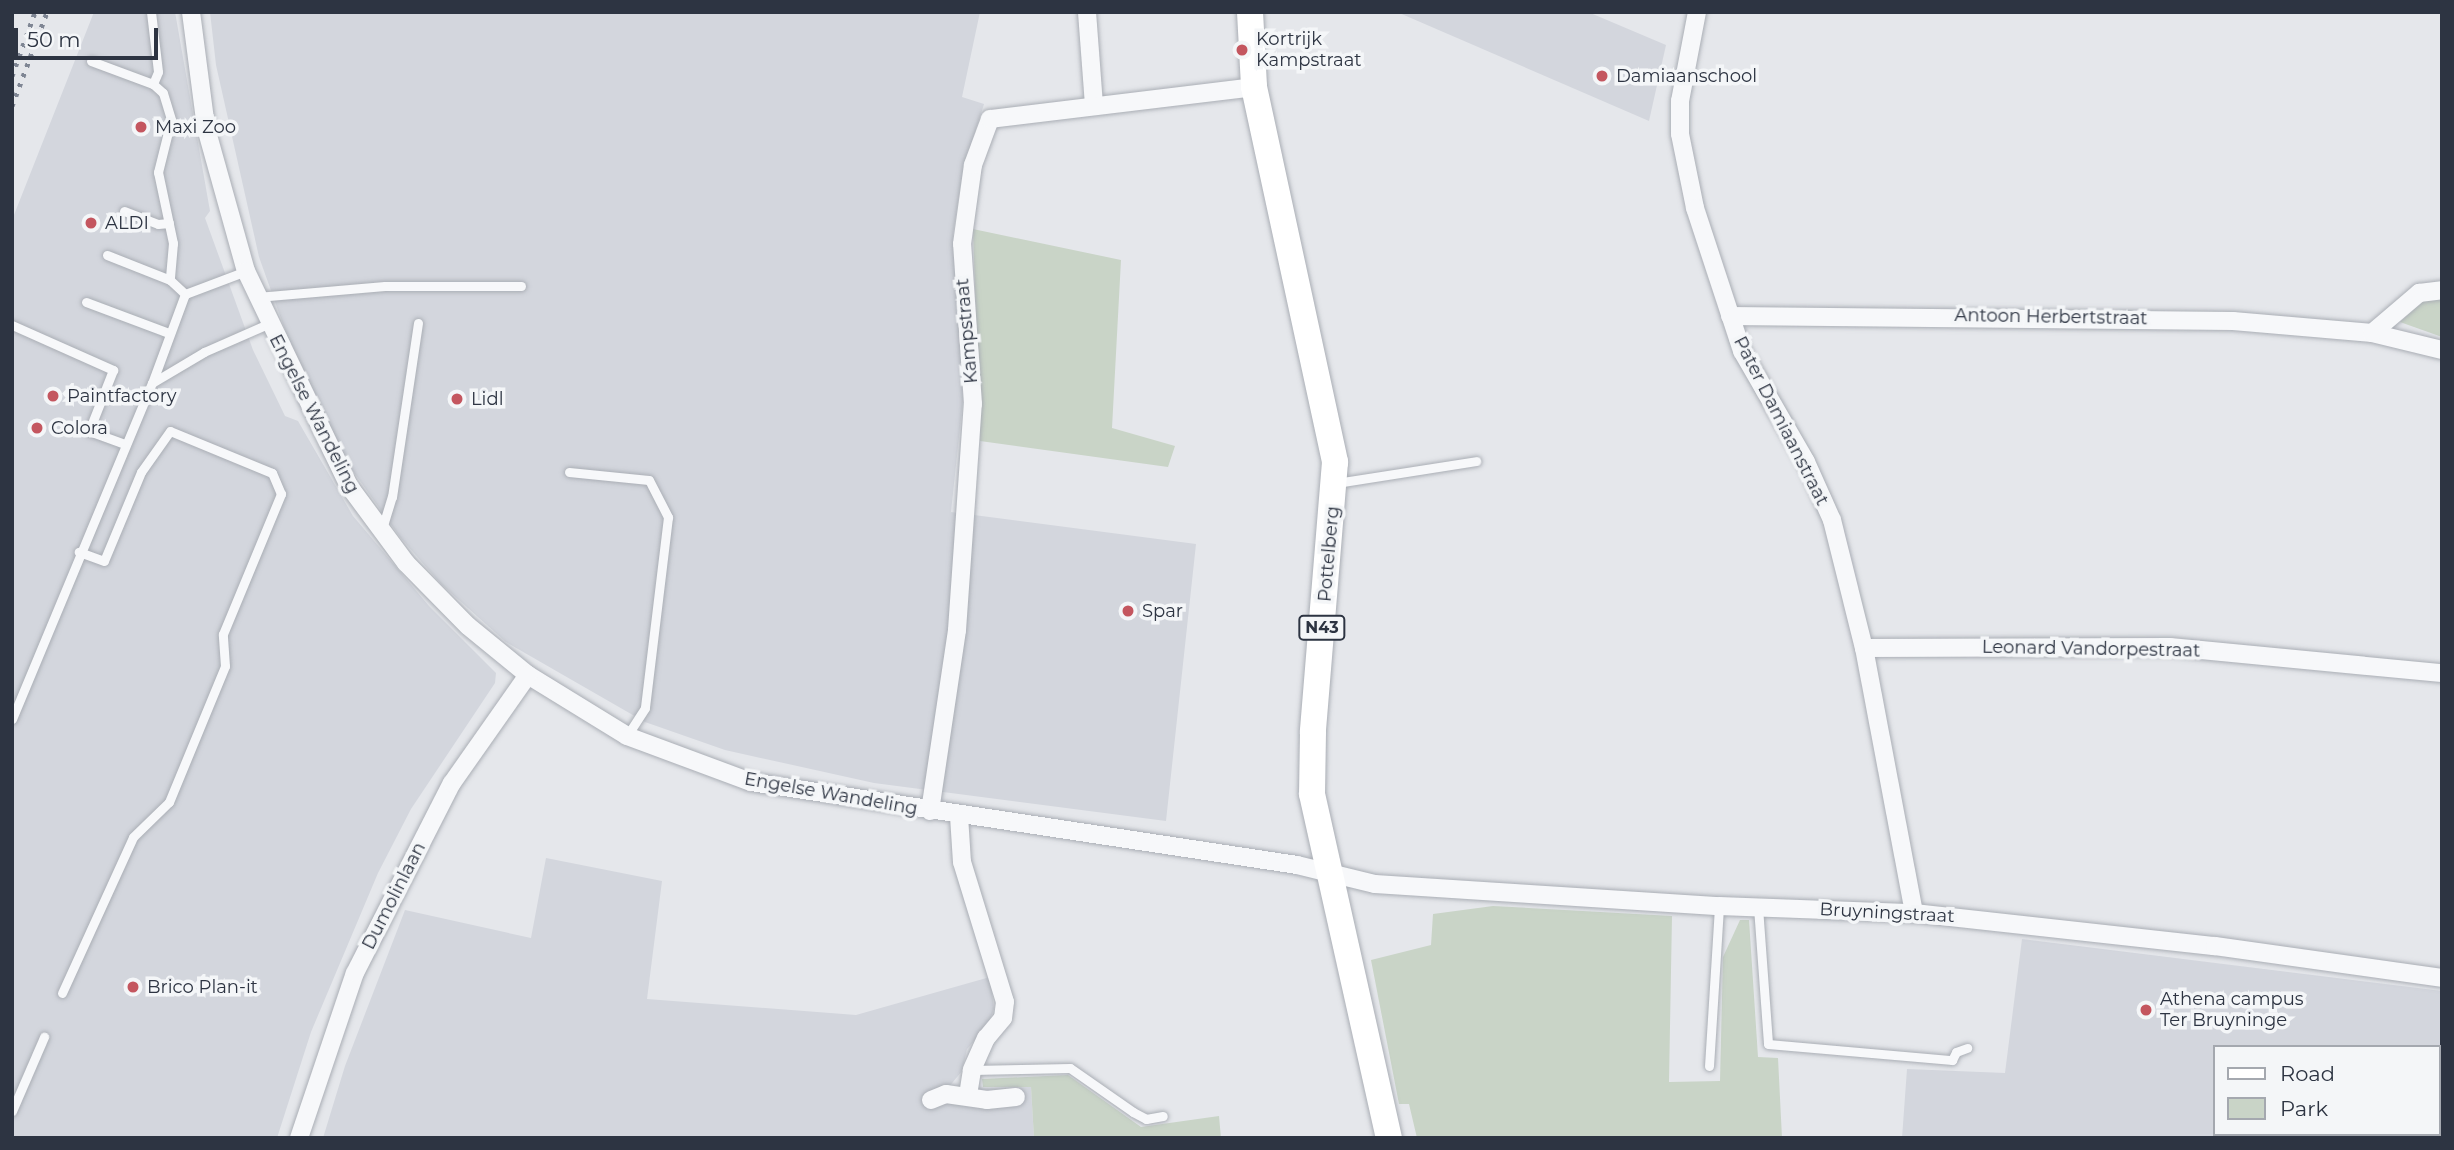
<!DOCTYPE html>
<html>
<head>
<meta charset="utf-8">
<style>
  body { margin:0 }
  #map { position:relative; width:2454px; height:1150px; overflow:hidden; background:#e5e7eb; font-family:Montserrat,sans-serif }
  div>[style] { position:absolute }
  .built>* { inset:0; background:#d3d6dd }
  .green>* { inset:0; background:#c9d4c7 }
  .roads { filter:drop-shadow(0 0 2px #aaaeb5) drop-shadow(0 0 2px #aaaeb5) }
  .lane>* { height:9px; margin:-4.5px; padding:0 4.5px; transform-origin:4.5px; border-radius:4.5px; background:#f7f8fa }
  .street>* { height:18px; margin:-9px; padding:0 9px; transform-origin:9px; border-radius:9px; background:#f7f8fa }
  .primary>* { height:26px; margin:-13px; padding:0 13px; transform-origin:13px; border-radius:13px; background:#fff }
  .rail>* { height:5px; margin-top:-2.5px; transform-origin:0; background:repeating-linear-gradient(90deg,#7f8694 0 3.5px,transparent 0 10.5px) }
  .dots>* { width:19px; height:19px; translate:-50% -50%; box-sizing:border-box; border:4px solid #f4f6f8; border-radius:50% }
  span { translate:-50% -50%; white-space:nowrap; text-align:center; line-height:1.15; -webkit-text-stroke:7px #f4f6f8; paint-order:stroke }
  .shield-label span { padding:2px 5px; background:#f4f6f8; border:2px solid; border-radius:5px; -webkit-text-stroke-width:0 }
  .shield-label { font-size:16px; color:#2d3442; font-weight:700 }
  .poi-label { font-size:18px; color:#2d3442 }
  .left { translate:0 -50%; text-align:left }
  .street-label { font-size:18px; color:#2d3442 }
  .frame { position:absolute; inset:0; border:14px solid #2d3442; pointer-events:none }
  .legend { position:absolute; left:2213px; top:1045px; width:228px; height:91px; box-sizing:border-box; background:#f4f6f8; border:2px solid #a4a8af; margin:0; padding:9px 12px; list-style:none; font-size:21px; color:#2d3442 }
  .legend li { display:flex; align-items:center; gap:14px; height:35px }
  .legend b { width:35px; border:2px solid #a4a8af }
  .scale { position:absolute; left:14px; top:28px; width:144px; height:32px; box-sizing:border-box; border:4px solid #2d3442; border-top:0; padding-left:9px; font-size:21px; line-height:24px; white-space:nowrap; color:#2d3442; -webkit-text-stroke:5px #f4f6f8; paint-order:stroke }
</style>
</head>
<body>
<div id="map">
  <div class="built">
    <i style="clip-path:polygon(94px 12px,175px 12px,210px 211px,205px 218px,253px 350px,285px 416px,298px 421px,353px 516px,429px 606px,496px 673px,495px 683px,411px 809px,378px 873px,311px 1032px,277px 1138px,12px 1138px,12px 220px)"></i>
    <i style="clip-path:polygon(210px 12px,980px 12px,962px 97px,984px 104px,963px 170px,953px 234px,963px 399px,951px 512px,1196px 544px,1166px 821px,874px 783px,725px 750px,645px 722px,506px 642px,441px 584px,400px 537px,343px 457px,298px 366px,259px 257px,216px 65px)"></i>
    <i style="clip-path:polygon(1397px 12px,1588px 12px,1666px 45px,1649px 121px)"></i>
    <i style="clip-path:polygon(546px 858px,662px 881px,647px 999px,856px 1015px,990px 977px,994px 1009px,988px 1025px,967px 1049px,962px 1071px,948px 1088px,1031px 1087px,1034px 1138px,323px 1138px,345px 1066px,405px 910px,531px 938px)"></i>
    <i style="clip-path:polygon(evenodd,2022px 939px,2442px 991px,2442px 1138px,1902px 1138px,1907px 1069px,2005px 1073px,2022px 939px,2214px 1047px,2438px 1047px,2438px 1134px,2214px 1134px,2214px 1047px)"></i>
  </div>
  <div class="green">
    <i style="clip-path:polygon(973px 229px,1121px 260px,1112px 428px,1175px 446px,1168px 467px,980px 441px)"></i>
    <i style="clip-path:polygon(2428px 297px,2442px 299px,2442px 337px,2400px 322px)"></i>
    <i style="clip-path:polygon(1493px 906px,1672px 916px,1669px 1082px,1720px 1081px,1723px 957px,1740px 920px,1749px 920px,1758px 1057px,1778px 1058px,1782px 1138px,1417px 1138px,1409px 1104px,1399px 1104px,1371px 960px,1431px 945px,1433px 914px)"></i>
    <i style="clip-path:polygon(1068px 1075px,1141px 1127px,1219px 1116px,1221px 1138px,1034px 1138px,1031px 1087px,983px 1087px,982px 1079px)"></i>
  </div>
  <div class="roads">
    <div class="lane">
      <i style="left:151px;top:12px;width:60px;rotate:83.3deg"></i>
      <i style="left:158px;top:72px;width:13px;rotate:113deg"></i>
      <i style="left:91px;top:61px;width:66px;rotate:20.4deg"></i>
      <i style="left:153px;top:84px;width:13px;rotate:42deg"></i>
      <i style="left:163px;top:93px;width:28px;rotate:73deg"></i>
      <i style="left:171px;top:120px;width:54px;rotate:104deg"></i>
      <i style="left:158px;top:172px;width:73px;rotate:78.1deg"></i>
      <i style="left:173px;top:243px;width:37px;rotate:95deg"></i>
      <i style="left:124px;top:211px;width:36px;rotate:21deg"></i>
      <i style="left:158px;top:224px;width:11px;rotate:-5deg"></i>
      <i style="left:107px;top:255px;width:68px;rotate:21.6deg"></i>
      <i style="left:170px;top:280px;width:21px;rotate:43deg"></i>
      <i style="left:246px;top:271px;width:65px;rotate:159.3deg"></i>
      <i style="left:185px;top:294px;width:95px;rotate:110.3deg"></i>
      <i style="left:152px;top:383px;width:61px;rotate:-30.8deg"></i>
      <i style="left:204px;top:352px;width:70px;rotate:-23.6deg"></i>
      <i style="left:257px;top:297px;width:128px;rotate:-4.9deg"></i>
      <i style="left:385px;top:286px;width:136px"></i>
      <i style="left:86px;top:302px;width:89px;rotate:20.5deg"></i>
      <i style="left:12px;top:325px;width:111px;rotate:24deg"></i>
      <i style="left:113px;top:370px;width:66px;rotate:111.5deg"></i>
      <i style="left:89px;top:431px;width:38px;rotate:20deg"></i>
      <i style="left:569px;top:472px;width:80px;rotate:5.7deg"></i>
      <i style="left:649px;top:480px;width:42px;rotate:62.8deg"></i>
      <i style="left:668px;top:517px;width:192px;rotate:96.9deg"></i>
      <i style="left:645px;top:708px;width:33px;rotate:123deg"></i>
      <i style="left:1336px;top:483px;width:142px;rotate:-8.9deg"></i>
      <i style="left:381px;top:532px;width:37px;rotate:-73deg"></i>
      <i style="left:392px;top:497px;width:176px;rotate:-81.5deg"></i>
      <i style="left:12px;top:719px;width:364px;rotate:-67.4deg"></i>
      <i style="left:1758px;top:907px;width:137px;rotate:85.8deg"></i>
      <i style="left:1768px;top:1044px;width:185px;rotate:5deg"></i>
      <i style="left:1952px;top:1060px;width:9px;rotate:-63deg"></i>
      <i style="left:1956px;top:1052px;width:12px;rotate:-20deg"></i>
      <i style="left:62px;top:993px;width:171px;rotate:-65.5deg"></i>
      <i style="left:133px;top:837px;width:50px;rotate:-44.2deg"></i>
      <i style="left:169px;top:802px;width:147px;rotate:-67.6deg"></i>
      <i style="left:225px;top:666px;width:32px;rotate:-94deg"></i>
      <i style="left:223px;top:634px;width:152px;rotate:-67.5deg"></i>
      <i style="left:281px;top:494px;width:23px;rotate:-113deg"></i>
      <i style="left:272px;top:473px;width:110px;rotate:-157.6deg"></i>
      <i style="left:170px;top:431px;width:50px;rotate:125.3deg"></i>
      <i style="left:141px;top:472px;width:96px;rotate:112.6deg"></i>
      <i style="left:104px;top:561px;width:27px;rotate:-160deg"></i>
      <i style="left:1709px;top:1066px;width:160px;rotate:-86.4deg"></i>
      <i style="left:972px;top:1070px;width:98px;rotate:-1.2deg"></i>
      <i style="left:1070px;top:1068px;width:77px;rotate:34.9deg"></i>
      <i style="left:1133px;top:1112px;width:15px;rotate:28deg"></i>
      <i style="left:1146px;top:1119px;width:17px;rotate:-10deg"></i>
      <i style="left:12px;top:1111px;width:81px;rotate:-66.6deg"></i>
    </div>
    <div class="street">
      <i style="left:191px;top:12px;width:117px;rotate:82.6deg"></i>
      <i style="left:206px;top:128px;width:148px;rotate:74.4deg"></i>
      <i style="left:246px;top:271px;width:238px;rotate:64.4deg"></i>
      <i style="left:349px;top:486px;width:96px;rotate:53.5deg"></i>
      <i style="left:406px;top:563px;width:88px;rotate:45.5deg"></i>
      <i style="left:468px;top:626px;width:77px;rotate:39.2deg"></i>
      <i style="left:528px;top:675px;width:116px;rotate:31.6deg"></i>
      <i style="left:627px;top:736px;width:132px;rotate:20.4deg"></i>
      <i style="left:751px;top:782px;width:552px;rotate:8.64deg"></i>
      <i style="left:1297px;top:865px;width:80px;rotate:13.7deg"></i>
      <i style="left:1375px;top:884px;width:345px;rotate:3.7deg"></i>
      <i style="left:1719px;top:906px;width:195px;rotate:2.1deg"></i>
      <i style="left:1914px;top:913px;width:303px;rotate:6.3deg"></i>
      <i style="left:2215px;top:946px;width:229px;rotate:8deg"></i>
      <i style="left:1087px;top:12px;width:94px;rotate:85.7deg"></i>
      <i style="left:1697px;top:12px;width:91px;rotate:100.8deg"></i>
      <i style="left:1680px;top:101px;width:33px;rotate:90deg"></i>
      <i style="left:1680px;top:134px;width:76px;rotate:78.5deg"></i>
      <i style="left:1695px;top:208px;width:151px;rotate:71.8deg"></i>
      <i style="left:1742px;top:351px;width:128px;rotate:60deg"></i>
      <i style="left:1806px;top:462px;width:64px;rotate:65.9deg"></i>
      <i style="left:1832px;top:520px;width:132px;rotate:76deg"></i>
      <i style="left:1864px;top:648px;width:270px;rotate:79.3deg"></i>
      <i style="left:1730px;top:316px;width:503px;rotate:0.57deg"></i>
      <i style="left:2233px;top:321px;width:140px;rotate:4.9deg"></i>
      <i style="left:2372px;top:333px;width:72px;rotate:13.7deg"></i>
      <i style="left:2372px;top:333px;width:62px;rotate:-40.4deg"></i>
      <i style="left:2419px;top:293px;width:23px;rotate:-7deg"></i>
      <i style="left:1864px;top:648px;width:306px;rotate:-0.2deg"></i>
      <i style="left:2170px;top:647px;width:273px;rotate:5.5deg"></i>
      <i style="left:930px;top:811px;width:183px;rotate:-81.5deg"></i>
      <i style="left:957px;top:630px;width:227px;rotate:-86deg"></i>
      <i style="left:973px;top:404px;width:160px;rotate:-93.9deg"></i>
      <i style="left:962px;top:244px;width:80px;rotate:-82.1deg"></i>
      <i style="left:973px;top:165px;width:49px;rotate:-69.7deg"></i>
      <i style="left:990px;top:119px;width:266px;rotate:-6.9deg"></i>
      <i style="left:959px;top:816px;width:46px;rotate:86.3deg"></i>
      <i style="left:962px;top:862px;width:146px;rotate:72.9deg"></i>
      <i style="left:1005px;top:1002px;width:16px;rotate:97deg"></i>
      <i style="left:1003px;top:1018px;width:26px;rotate:130deg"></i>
      <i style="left:986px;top:1038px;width:35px;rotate:114deg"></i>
      <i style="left:972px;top:1070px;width:26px;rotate:99deg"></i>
      <i style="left:931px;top:1100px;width:16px;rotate:-22deg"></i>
      <i style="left:946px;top:1094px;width:41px;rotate:8.3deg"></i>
      <i style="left:987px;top:1100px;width:29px;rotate:-6deg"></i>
      <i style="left:299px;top:1138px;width:174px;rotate:-71.3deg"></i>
      <i style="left:355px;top:973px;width:213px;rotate:-63deg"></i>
      <i style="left:452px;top:783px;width:132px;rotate:-54.9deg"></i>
    </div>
    <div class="primary">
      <i style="left:1250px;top:12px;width:75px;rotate:86.9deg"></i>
      <i style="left:1254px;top:87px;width:384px;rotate:77.8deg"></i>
      <i style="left:1335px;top:462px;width:271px;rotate:94.7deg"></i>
      <i style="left:1313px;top:732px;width:62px;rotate:90.9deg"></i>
      <i style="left:1312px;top:794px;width:353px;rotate:77.4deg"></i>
    </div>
  </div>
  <div class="rail">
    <i style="left:12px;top:76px;width:68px;rotate:-70.2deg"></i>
    <i style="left:12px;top:106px;width:100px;rotate:-69.6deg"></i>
  </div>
  <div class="dots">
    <i style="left:1242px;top:50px;background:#c4565f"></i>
    <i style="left:1602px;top:76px;background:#c4565f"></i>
    <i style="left:141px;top:127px;background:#c4565f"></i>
    <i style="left:91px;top:223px;background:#c4565f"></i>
    <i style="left:53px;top:396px;background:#c4565f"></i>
    <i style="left:457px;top:399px;background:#c4565f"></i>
    <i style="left:37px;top:428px;background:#c4565f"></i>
    <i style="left:1128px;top:611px;background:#c4565f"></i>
    <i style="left:133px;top:987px;background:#c4565f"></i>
    <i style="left:2146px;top:1010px;background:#c4565f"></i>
  </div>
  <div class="shield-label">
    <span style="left:1322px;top:628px">N43</span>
  </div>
  <div class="poi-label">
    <span class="left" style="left:1256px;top:50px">Kortrijk<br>Kampstraat</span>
    <span class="left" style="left:1616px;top:76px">Damiaanschool</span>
    <span class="left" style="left:155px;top:127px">Maxi Zoo</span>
    <span class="left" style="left:105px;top:223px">ALDI</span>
    <span class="left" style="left:67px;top:396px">Paintfactory</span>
    <span class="left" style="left:471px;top:399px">Lidl</span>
    <span class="left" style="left:51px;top:428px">Colora</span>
    <span class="left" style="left:1142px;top:611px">Spar</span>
    <span class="left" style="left:147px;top:987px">Brico Plan-it</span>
    <span class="left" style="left:2160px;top:1010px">Athena campus<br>Ter Bruyninge</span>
  </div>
  <div class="street-label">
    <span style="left:2051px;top:317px;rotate:1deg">Antoon Herbertstraat</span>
    <span style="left:967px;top:331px;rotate:-95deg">Kampstraat</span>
    <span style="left:314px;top:414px;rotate:63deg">Engelse Wandeling</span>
    <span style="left:1781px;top:421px;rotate:63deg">Pater Damiaanstraat</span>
    <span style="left:1329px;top:554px;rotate:-85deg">Pottelberg</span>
    <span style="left:2091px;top:649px;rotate:1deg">Leonard Vandorpestraat</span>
    <span style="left:831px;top:794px;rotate:10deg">Engelse Wandeling</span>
    <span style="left:394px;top:896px;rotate:-63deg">Dumolinlaan</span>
    <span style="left:1887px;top:913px;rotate:3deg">Bruyningstraat</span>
  </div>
  <div class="frame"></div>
  <ul class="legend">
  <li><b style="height:9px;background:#fff"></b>Road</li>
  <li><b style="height:19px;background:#c9d4c7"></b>Park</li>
  </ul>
  <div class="scale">50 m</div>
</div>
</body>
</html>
